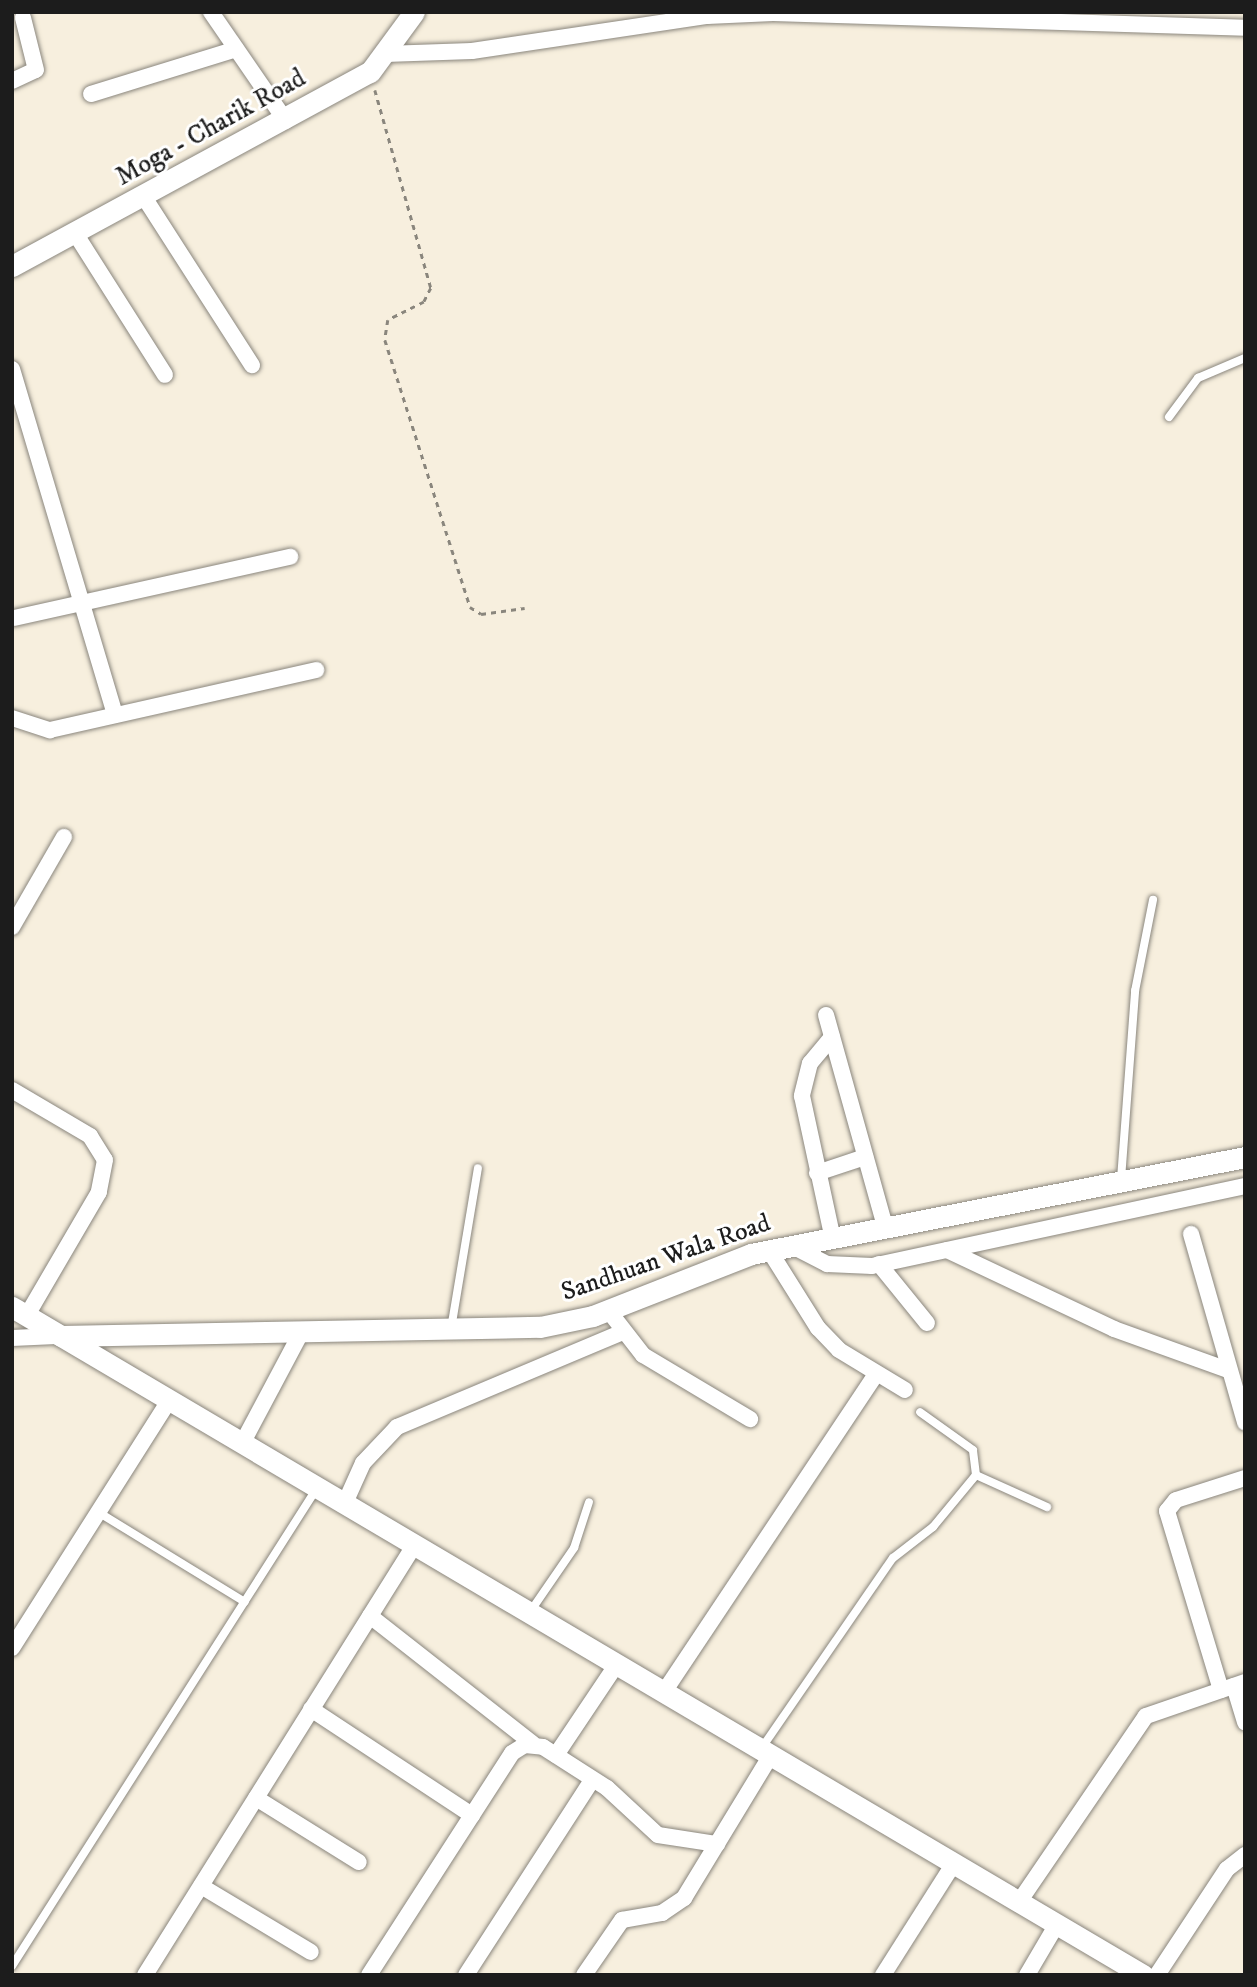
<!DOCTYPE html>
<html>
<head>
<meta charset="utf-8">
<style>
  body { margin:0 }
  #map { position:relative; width:1257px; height:1987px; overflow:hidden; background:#f7efde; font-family:"IM FELL DW Pica",serif }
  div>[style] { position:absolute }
  .path>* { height:2.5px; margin-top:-1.25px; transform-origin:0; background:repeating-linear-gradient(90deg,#8a867d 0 5px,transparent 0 10px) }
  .roads { filter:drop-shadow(0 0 2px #8a867d) drop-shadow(0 0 2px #8a867d) }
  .service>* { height:8px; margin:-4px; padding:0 4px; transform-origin:4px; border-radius:4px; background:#fff }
  .minor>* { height:16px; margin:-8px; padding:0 8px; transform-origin:8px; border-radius:8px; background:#fff }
  .tertiary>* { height:21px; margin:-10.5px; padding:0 10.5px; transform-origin:10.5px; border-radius:10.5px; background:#fff }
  span { translate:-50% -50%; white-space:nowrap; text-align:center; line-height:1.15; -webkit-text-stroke:6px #fff; paint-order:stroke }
  .street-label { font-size:26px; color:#1c1c1c }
  .frame { position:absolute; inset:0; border:14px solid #1c1c1c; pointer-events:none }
</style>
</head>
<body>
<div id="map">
  <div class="path">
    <i style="left:375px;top:90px;width:206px;rotate:74.2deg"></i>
    <i style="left:431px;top:288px;width:16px;rotate:117deg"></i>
    <i style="left:424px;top:302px;width:40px;rotate:153.4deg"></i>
    <i style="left:388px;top:320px;width:20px;rotate:99deg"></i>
    <i style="left:385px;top:340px;width:280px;rotate:72.3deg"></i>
    <i style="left:470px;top:607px;width:13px;rotate:32deg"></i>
    <i style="left:481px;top:614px;width:44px;rotate:-7.8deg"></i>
  </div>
  <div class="roads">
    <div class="service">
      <i style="left:1169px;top:417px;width:49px;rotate:-53.4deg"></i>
      <i style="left:1198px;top:378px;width:51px;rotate:-23.1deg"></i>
      <i style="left:1121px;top:1179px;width:189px;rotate:-85.7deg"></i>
      <i style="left:1135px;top:991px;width:93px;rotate:-78.8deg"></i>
      <i style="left:451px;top:1329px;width:163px;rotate:-80.5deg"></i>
      <i style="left:976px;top:1475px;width:78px;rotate:24.3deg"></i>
      <i style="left:98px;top:1512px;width:172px;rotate:31.5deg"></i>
      <i style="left:530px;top:1612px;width:78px;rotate:-55.5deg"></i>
      <i style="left:574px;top:1548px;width:48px;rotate:-71.9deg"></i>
      <i style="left:761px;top:1749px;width:232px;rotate:-55.4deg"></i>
      <i style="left:893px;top:1558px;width:51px;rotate:-37.8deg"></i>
      <i style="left:933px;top:1527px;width:67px;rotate:-50.4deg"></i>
      <i style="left:976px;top:1475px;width:25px;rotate:-97deg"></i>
      <i style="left:973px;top:1450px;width:65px;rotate:-144.4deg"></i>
      <i style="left:12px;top:1966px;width:567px;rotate:-57.46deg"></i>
    </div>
    <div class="minor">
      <i style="left:211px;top:12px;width:132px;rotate:55.5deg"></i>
      <i style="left:385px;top:54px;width:87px;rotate:-2deg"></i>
      <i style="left:472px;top:51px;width:238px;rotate:-8.5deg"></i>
      <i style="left:707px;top:16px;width:66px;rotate:-2.6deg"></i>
      <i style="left:773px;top:13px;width:472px;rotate:1.8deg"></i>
      <i style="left:12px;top:81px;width:26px;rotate:-25deg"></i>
      <i style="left:36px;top:70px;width:54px;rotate:-104deg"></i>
      <i style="left:91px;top:94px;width:152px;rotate:-17.2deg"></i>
      <i style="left:144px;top:197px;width:200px;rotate:57.3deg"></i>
      <i style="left:75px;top:233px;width:168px;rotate:57.6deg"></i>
      <i style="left:12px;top:369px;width:361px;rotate:73.4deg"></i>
      <i style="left:14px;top:618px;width:283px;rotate:-12.5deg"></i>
      <i style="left:12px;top:718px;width:40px;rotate:18deg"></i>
      <i style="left:50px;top:730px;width:273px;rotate:-12.7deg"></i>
      <i style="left:12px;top:927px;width:104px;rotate:-60deg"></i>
      <i style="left:826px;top:1015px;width:223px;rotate:74.4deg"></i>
      <i style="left:832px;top:1037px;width:34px;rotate:130deg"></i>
      <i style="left:810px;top:1063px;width:34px;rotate:104deg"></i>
      <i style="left:802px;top:1096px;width:146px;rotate:77.8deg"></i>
      <i style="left:12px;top:1090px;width:91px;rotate:30.5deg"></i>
      <i style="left:90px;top:1136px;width:28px;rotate:58deg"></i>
      <i style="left:105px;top:1160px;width:33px;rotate:101deg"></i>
      <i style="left:99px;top:1192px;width:143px;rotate:120.3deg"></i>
      <i style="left:817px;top:1173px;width:51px;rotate:-18.4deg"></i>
      <i style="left:1191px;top:1234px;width:196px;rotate:74deg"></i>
      <i style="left:790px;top:1245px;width:42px;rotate:27.2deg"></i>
      <i style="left:827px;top:1264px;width:45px;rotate:2.5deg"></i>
      <i style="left:872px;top:1266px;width:381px;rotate:-12.1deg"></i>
      <i style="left:769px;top:1250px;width:92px;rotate:57.9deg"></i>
      <i style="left:818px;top:1328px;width:30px;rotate:46deg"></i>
      <i style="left:839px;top:1350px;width:77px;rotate:31.2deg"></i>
      <i style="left:947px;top:1250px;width:185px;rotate:25.3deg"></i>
      <i style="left:1114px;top:1329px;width:121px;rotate:19.8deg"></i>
      <i style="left:879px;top:1264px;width:76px;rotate:50.9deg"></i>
      <i style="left:608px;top:1310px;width:57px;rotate:52.1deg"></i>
      <i style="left:643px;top:1355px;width:125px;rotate:30.9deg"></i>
      <i style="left:12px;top:1338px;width:44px;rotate:-2.6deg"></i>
      <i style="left:243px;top:1442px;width:121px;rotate:-62deg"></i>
      <i style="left:345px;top:1503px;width:44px;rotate:-65.8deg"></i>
      <i style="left:363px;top:1463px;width:50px;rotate:-46.6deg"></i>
      <i style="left:397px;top:1427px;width:245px;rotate:-22.8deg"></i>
      <i style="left:370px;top:1616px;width:207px;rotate:38.1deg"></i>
      <i style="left:12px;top:1648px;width:295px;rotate:-57.6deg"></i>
      <i style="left:1234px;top:1686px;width:38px;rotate:73deg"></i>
      <i style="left:1221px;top:1690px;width:187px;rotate:-106.8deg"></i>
      <i style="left:1167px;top:1511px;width:14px;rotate:-51deg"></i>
      <i style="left:1176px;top:1500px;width:72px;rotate:-17.7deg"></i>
      <i style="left:664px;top:1692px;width:380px;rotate:-56.3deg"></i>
      <i style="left:311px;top:1709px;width:193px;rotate:33.4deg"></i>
      <i style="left:556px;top:1755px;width:110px;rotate:-56.2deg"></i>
      <i style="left:256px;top:1798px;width:121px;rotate:31.9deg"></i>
      <i style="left:201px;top:1886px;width:128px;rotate:31deg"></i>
      <i style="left:1019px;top:1902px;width:225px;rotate:-55.7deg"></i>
      <i style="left:1146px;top:1716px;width:105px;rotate:-19deg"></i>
      <i style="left:145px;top:1975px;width:509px;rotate:-57.93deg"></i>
      <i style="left:369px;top:1975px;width:264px;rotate:-57.2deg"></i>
      <i style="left:512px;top:1753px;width:15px;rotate:-32deg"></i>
      <i style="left:525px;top:1745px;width:18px;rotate:6deg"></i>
      <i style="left:543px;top:1747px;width:76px;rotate:32.6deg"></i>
      <i style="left:607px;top:1788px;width:69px;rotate:42.7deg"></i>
      <i style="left:658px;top:1835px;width:60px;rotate:8.7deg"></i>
      <i style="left:466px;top:1975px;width:232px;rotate:-57.1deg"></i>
      <i style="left:584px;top:1975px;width:67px;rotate:-55.4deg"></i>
      <i style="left:622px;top:1920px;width:41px;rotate:-9.9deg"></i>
      <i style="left:662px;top:1913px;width:27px;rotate:-34deg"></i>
      <i style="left:684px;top:1898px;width:167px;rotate:-58.7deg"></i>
      <i style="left:883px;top:1975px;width:133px;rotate:-57.6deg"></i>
      <i style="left:1027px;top:1975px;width:59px;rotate:-59.5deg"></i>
      <i style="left:1157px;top:1975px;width:127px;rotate:-56.6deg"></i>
      <i style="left:1227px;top:1869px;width:23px;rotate:-38deg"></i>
    </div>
    <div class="tertiary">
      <i style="left:12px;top:266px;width:407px;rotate:-28.5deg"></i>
      <i style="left:370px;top:72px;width:74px;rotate:-53.7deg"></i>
      <i style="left:12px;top:1307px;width:1314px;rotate:30.57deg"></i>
      <i style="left:61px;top:1336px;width:479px;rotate:-1.1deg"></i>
      <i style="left:540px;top:1327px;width:54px;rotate:-11.7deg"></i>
      <i style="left:593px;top:1316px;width:170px;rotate:-21.4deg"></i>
      <i style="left:751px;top:1254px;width:503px;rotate:-11.11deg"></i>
    </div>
  </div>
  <div class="street-label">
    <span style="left:211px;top:128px;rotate:-29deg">Moga - Charik Road</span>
    <span style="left:666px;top:1258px;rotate:-19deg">Sandhuan Wala Road</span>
  </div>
  <div class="frame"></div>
</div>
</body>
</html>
